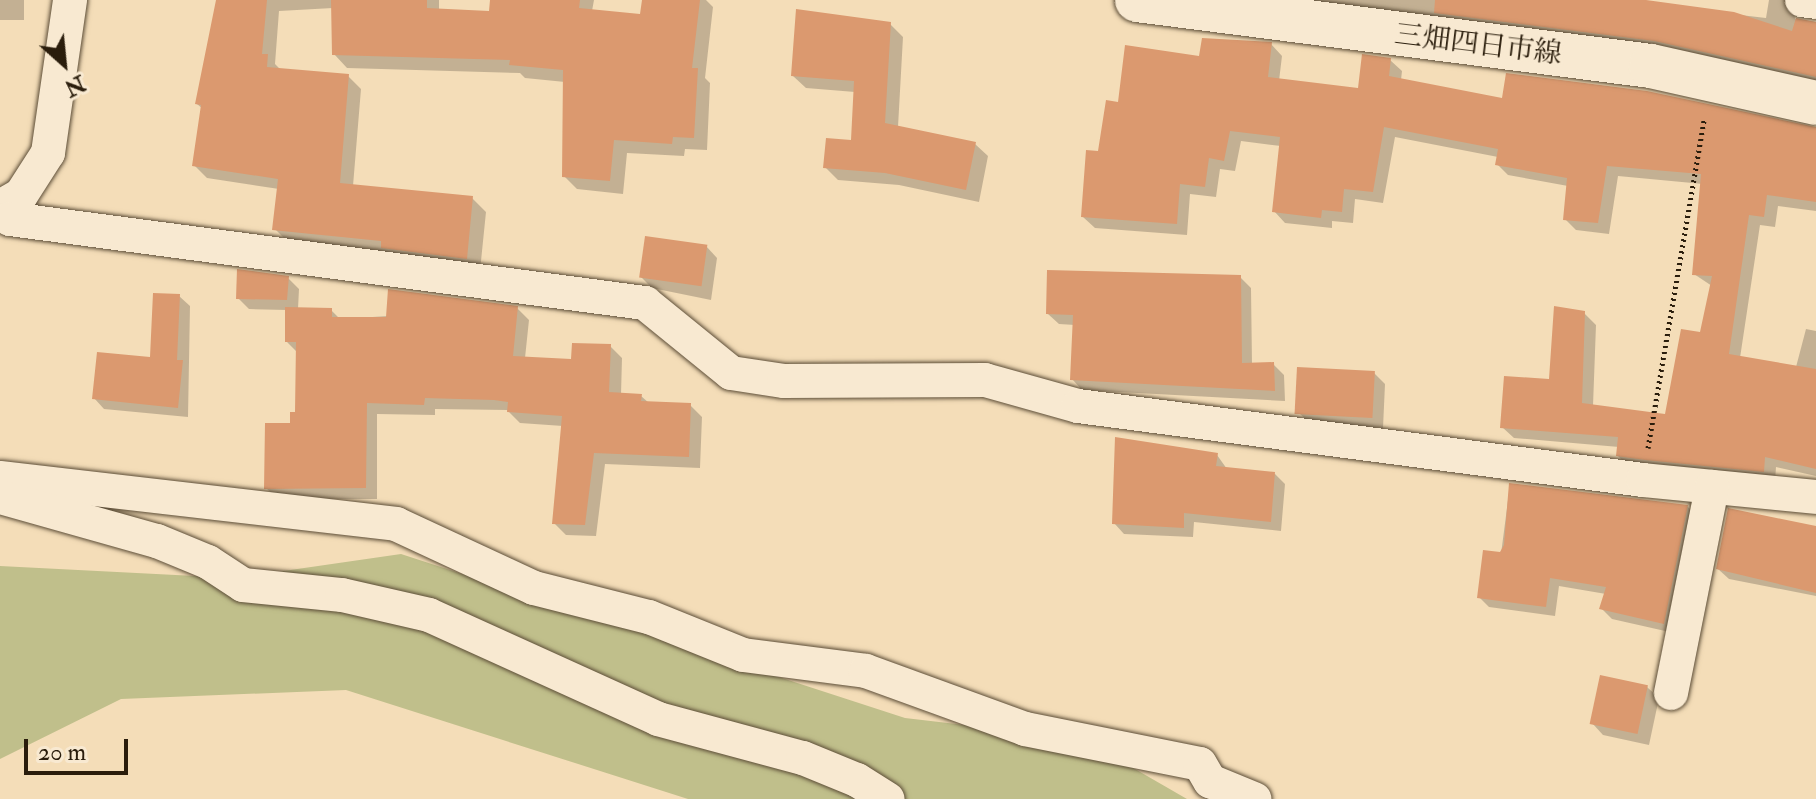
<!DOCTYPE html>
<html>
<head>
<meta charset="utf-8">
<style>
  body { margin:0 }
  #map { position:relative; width:1816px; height:799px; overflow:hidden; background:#f4ddb8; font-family:"IM FELL Double Pica","Noto Serif JP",serif }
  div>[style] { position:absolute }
  .green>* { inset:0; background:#c0bf8b }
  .shadow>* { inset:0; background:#0003; transform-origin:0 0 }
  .building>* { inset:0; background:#db996f; transform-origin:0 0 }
  .path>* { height:5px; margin-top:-2.5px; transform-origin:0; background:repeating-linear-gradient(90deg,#2a1d0c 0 2px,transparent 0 6px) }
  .roads { filter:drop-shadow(0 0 2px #5c4d37) drop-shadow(0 0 2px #5c4d37) }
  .minor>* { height:34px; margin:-17px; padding:0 17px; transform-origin:17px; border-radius:17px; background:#f8e9d1 }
  .secondary>* { height:44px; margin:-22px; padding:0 22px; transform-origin:22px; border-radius:22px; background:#f8e9d1 }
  span { translate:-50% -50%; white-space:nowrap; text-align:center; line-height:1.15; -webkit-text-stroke:6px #f8e9d1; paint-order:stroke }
  .street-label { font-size:28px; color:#2a1d0c }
  .north { position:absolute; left:24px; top:24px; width:80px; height:80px; -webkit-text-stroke:6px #f8e9d1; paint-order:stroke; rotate:153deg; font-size:22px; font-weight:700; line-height:32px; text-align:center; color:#2a1d0c }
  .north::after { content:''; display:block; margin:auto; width:28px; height:36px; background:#2a1d0c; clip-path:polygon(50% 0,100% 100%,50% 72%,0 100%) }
  .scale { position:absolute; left:24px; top:739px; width:104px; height:36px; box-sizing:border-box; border:4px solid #2a1d0c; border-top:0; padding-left:10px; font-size:24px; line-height:28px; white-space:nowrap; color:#2a1d0c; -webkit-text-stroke:6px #f8e9d1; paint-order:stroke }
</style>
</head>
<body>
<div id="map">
  <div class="green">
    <i style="clip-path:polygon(401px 554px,905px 718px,1083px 739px,1187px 799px,688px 799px,346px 690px,121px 699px,0 759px,0 566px,234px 578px)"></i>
  </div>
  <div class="shadow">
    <i style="left:0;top:0;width:24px;height:20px"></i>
    <i style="clip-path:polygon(218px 0,439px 0,439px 10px,491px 13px,492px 0,594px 0,592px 11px,642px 16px,644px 0,706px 0,713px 7px,705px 78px,710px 83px,707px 150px,685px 149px,684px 156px,627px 153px,623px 194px,577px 189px,564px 176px,565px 82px,525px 78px,520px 73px,347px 68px,334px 54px,333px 8px,279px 11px,275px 64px,281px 70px,348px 76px,361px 89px,353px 186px,472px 198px,486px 212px,480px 271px,288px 242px,275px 229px,279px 189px,207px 178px,194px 165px,203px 109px,197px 104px)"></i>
    <i style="clip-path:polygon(1285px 0,1612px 0,1766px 18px,1769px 0,1801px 0,1794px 9px,1795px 19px,1816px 22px,1816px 86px)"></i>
    <i style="clip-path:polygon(890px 24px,903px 37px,898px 127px,975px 144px,988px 156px,979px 202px,899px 185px,838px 180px,825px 167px,853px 142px,855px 92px,806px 88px,793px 76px)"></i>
    <i style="clip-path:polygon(1271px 44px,1282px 56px,1279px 81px,1360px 90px,1390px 60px,1402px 71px,1401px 80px,1504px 101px,1816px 129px,1816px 211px,1778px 206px,1775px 227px,1760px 225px,1740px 358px,1796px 367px,1806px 329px,1816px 331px,1816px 476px,1776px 467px,1775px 482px,1629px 467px,1618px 456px,1619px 447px,1514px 438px,1502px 427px,1550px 381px,1584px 313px,1596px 325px,1593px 406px,1667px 416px,1701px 335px,1712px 286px,1694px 274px,1703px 184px,1618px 176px,1609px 234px,1576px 230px,1565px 219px,1568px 186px,1508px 175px,1497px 164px,1498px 157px,1395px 137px,1383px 203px,1355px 199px,1353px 223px,1332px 221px,1332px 228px,1285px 223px,1274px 211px,1281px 146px,1241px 141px,1235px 171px,1220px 169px,1216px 197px,1190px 194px,1187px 235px,1095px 228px,1083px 217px,1120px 104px,1201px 58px)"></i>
    <i style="clip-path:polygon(706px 246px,717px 258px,711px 300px,652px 288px,641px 277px)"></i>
    <i style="clip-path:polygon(1240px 277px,1251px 288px,1252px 364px,1273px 364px,1284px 375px,1285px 401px,1082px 390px,1072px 379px,1075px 325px,1059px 324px,1048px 314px)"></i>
    <i style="clip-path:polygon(288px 278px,299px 289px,298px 309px,331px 310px,340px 319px,517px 308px,529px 320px,525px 358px,573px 361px,610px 346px,622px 358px,621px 395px,641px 396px,649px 403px,690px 405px,702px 417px,700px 468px,605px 464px,596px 536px,566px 535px,554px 523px,563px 426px,520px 423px,507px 410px,435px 409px,435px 415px,377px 414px,377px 499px,278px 499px,266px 488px,297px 414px,297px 352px,287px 342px,287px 310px,249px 309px,238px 298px)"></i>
    <i style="clip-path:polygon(179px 296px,190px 306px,188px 417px,104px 409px,94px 398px,151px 359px)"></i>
    <i style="clip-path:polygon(1374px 373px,1385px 384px,1383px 428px,1311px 424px,1299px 413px)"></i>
    <i style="clip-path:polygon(1217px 455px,1227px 469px,1275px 474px,1285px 484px,1281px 531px,1194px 522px,1193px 537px,1124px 534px,1114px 523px)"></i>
    <i style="clip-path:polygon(1510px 485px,1687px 506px,1697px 516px,1674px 633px,1612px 619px,1602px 609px,1606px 594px,1559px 586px,1555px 616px,1489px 607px,1479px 597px,1501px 554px)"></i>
    <i style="clip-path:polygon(1816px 527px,1816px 596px,1729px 579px,1718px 569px)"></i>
    <i style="clip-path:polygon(1647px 687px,1659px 698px,1649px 745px,1603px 735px,1592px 723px)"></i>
  </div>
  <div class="building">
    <i style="clip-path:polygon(216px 0,267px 0,262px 54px,268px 54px,267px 67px,349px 74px,340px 183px,473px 196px,467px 259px,381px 248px,381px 241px,272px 230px,278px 179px,192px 166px,201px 105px,195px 104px)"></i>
    <i style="clip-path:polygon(331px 0,427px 0,427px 8px,489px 11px,490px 0,580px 0,579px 8px,640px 14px,642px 0,700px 0,692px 68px,698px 68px,694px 138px,673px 137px,672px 144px,614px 140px,610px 181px,562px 177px,563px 70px,509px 65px,510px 60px,332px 55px)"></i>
    <i style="clip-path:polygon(1435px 0,1646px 0,1734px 12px,1792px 31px,1796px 18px,1816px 22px,1816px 77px,1654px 41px,1434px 13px)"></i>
    <i style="clip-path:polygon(796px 9px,891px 22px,885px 123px,976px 142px,966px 190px,885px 173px,823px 168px,826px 138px,851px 140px,854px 81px,791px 76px)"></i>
    <i style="clip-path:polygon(1202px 38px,1272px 42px,1268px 77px,1358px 88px,1362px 54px,1391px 58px,1389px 76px,1502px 98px,1506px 73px,1647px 91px,1816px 127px,1816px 202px,1767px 195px,1764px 217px,1749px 215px,1729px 354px,1816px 369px,1816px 469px,1765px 457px,1764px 472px,1645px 460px,1616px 456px,1618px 437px,1500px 428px,1504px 376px,1549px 379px,1554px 306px,1585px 311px,1582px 403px,1665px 414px,1681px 329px,1700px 332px,1712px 276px,1692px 275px,1701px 174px,1607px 166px,1598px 223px,1563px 220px,1567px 178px,1495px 165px,1498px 149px,1384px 127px,1373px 192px,1344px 189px,1342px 212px,1322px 210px,1321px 218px,1272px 212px,1280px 137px,1230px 131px,1224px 161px,1209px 158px,1205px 187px,1180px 184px,1177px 224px,1081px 217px,1086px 150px,1098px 151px,1106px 100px,1118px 102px,1125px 45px,1199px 56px)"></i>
    <i style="left:645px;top:236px;width:63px;height:42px;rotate:8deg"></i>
    <i style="clip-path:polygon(237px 269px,289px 276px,287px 300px,236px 299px)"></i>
    <i style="clip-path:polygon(1047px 270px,1241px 275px,1242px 363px,1274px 362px,1275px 391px,1070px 380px,1073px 315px,1046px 314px)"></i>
    <i style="clip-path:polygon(388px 289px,518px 306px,513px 356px,571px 359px,572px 343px,611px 344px,609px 392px,642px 394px,641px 401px,691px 403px,689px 457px,594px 453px,585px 525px,552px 524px,562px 416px,507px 412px,508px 402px,494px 400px,425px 398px,424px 405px,367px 403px,366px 488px,264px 489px,265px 423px,290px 423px,290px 412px,295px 412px,296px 342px,285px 342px,285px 307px,332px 308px,332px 317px,386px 317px)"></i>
    <i style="clip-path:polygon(153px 293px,180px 294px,177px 360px,183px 360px,178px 408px,92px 399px,97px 352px,150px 357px)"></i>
    <i style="left:1297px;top:367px;width:78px;height:47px;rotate:3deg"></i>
    <i style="clip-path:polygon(1115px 437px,1218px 453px,1216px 466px,1275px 472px,1271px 522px,1184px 513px,1184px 528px,1112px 524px)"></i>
    <i style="clip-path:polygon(1509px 483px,1688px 505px,1664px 624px,1599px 609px,1606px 587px,1550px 578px,1546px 607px,1477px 598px,1483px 550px,1500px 552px,1504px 545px)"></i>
    <i style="clip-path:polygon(1728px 508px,1816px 526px,1816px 593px,1716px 569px)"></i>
    <i style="left:1600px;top:675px;width:49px;height:50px;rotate:12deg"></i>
  </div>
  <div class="path">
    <i style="left:1648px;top:448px;width:334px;rotate:-80.3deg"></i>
  </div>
  <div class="roads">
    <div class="minor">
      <i style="left:1802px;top:0;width:14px;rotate:8deg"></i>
      <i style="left:0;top:207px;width:24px;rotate:-30deg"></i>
      <i style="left:21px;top:195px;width:50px;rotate:-57.3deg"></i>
      <i style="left:48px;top:153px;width:155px;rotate:-81.8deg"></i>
      <i style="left:0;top:209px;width:14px;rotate:45deg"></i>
      <i style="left:10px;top:219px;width:641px;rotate:7.54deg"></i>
      <i style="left:645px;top:303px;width:111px;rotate:39.1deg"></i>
      <i style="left:731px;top:373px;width:54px;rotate:8.6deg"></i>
      <i style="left:784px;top:381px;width:201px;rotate:-0.3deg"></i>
      <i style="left:985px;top:380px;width:97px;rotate:15.6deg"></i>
      <i style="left:1078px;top:406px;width:570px;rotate:7.46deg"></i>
      <i style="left:1643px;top:480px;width:174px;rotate:5.6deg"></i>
      <i style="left:0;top:478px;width:399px;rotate:6.6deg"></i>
      <i style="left:396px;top:524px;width:152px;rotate:24.9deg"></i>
      <i style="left:534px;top:588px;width:119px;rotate:14.2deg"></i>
      <i style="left:649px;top:617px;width:101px;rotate:22deg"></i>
      <i style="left:743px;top:655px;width:124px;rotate:7.4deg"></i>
      <i style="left:866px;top:671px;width:169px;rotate:20deg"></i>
      <i style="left:1025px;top:729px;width:178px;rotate:11.3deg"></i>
      <i style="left:1200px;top:764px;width:20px;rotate:60deg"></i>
      <i style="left:1210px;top:781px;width:48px;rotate:22.2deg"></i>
      <i style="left:0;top:497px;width:163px;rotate:15.7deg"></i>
      <i style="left:157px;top:541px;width:55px;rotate:22.4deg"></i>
      <i style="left:208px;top:562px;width:42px;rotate:33.3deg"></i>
      <i style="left:243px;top:585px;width:100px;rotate:5.8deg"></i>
      <i style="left:342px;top:595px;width:89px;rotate:12.9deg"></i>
      <i style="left:429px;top:615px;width:252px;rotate:24.4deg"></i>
      <i style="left:658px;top:719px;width:150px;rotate:15.1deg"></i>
      <i style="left:803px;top:758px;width:58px;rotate:22.2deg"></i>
      <i style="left:857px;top:780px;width:36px;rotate:32deg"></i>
      <i style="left:1671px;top:693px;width:210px;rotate:-78.7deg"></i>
    </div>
    <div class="secondary">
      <i style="left:1137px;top:0;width:518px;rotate:7.32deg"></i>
      <i style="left:1651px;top:66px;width:169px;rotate:12.6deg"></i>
    </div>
  </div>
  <div class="street-label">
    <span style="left:1478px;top:45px;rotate:7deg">三畑四日市線</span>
  </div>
  <div class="north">N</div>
  <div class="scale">20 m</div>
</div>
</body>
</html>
